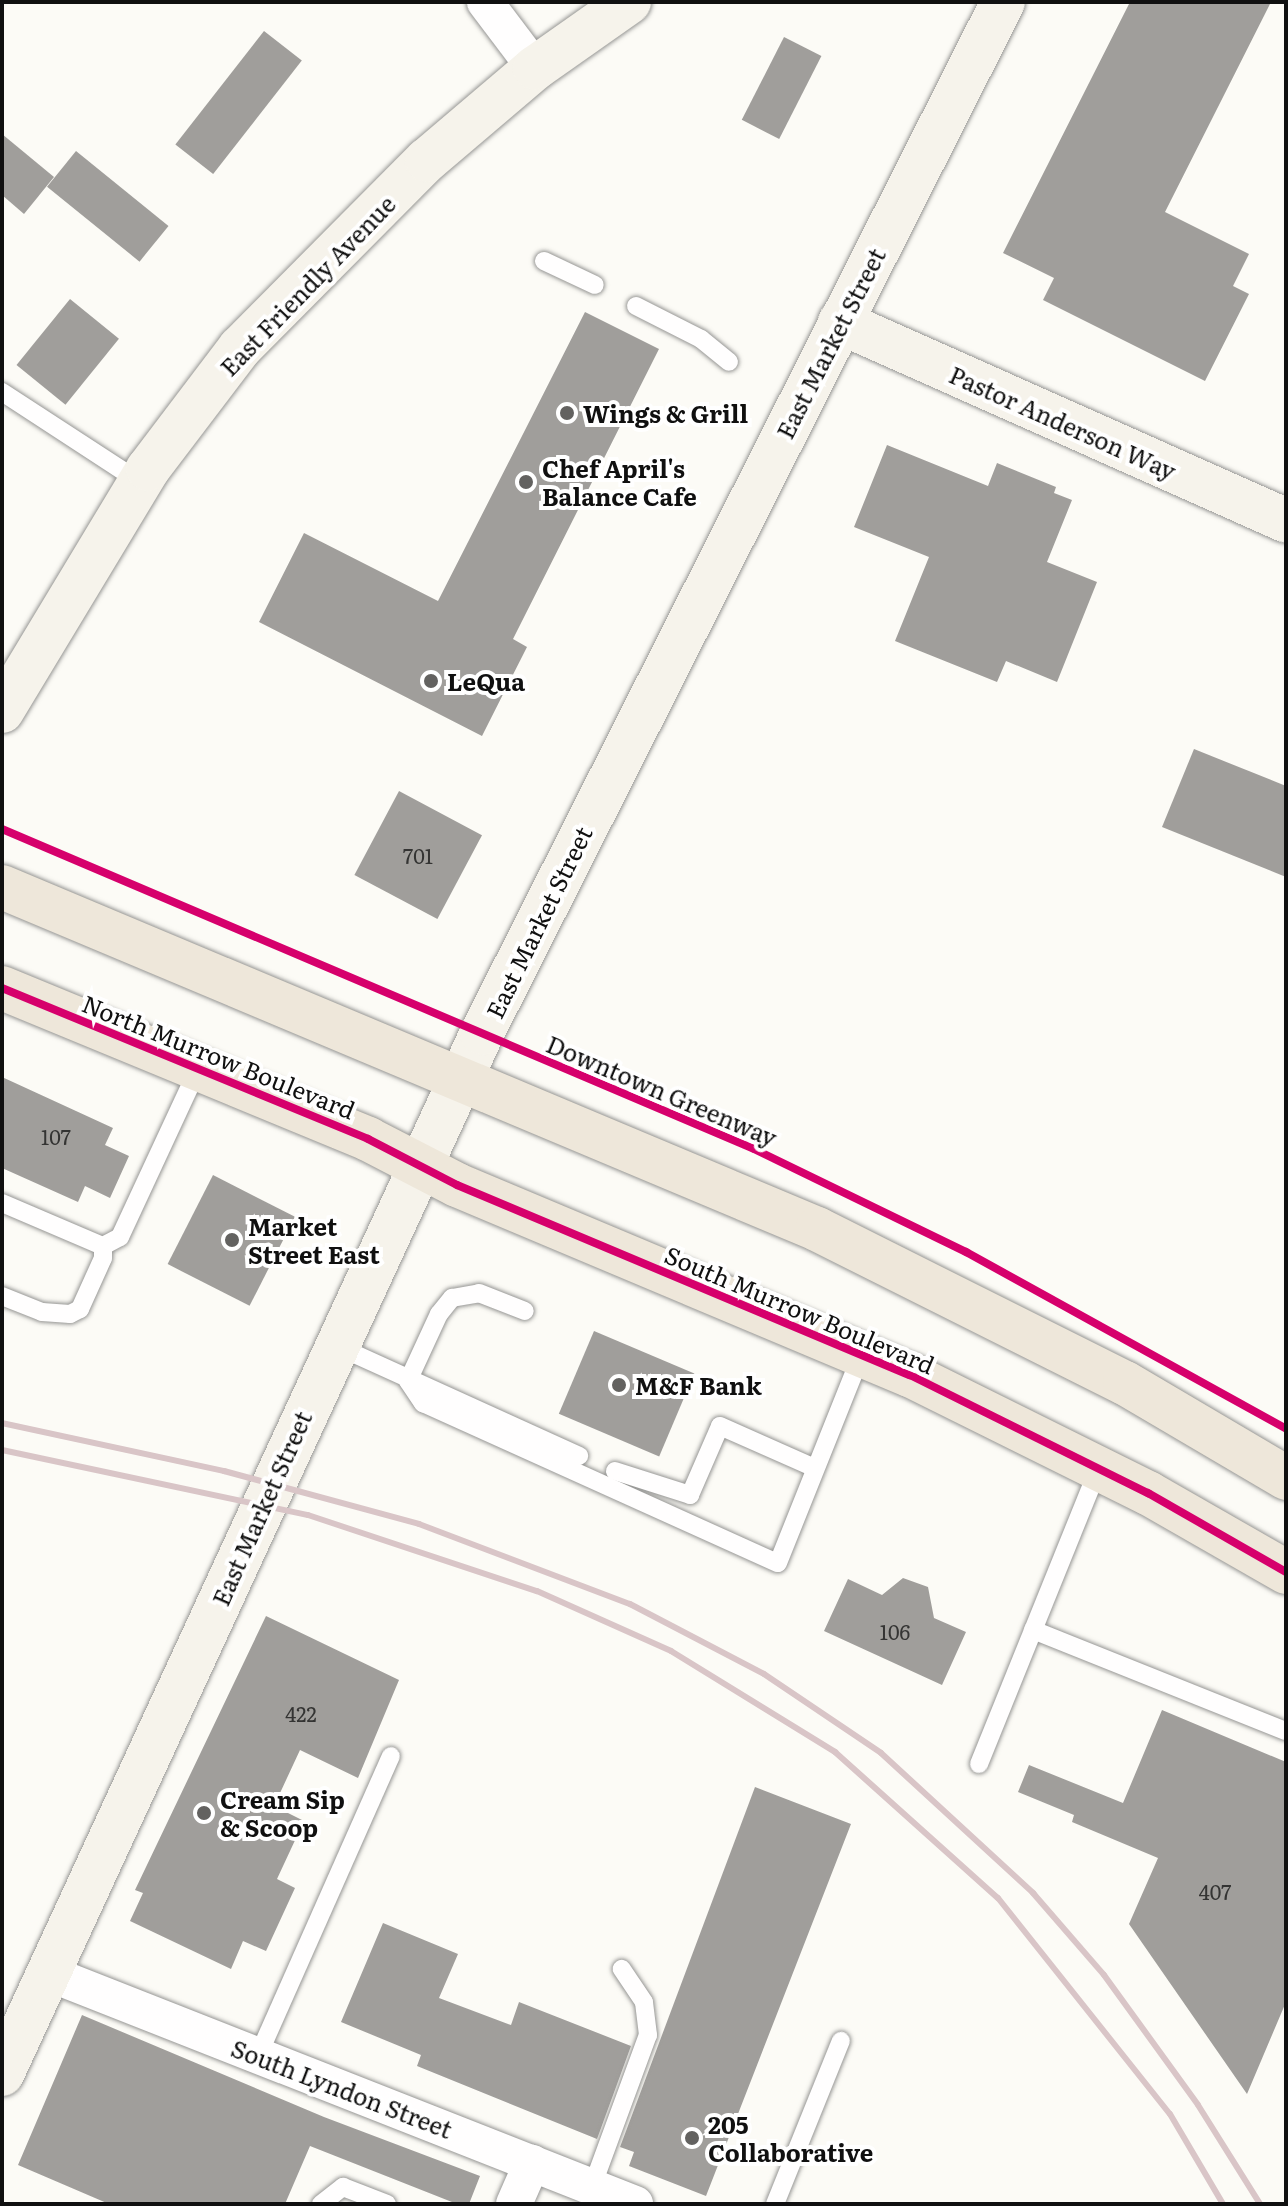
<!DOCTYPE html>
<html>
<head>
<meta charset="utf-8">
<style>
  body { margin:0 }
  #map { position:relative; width:1288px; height:2206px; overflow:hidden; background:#fcfbf6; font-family:Literata,serif }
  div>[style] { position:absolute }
  .building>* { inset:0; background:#a09e9b; transform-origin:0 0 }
  .roads { filter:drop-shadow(0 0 2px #969694) drop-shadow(0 0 2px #969694) }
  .lane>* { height:18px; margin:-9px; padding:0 9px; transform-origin:9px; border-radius:9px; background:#fffefe }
  .street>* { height:36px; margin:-18px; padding:0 18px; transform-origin:18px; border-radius:18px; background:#fffefe }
  .secondary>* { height:44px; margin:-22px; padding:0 22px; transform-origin:22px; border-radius:22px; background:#f6f3eb }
  .primary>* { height:44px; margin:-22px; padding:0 22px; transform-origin:22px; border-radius:22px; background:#eee7da }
  .rail>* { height:6px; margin:-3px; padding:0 3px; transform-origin:3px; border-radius:3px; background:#d9c5c7 }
  .cycleway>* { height:8px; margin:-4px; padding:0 4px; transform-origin:4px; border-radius:4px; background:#d6006c }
  .dots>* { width:22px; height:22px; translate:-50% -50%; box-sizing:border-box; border:4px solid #fff; border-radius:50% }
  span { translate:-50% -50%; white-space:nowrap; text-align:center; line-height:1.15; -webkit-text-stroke:8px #fff; paint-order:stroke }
  .number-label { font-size:20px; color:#343433 }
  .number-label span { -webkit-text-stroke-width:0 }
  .street-label { font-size:24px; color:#101010 }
  .poi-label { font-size:24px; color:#101010; font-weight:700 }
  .left { translate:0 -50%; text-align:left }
  .frame { position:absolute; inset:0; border:4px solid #101010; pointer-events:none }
</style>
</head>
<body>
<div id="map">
  <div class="building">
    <i style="clip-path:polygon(1130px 2px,1271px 2px,1165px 212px,1249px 254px,1233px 286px,1249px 294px,1205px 381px,1043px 300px,1054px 278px,1003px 253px)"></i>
    <i style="left:264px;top:31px;width:48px;height:144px;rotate:38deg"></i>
    <i style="left:784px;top:37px;width:42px;height:93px;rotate:27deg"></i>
    <i style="clip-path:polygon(2px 134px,54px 177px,24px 214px,2px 195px)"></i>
    <i style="left:76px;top:151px;width:119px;height:46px;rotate:39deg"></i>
    <i style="left:70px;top:299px;width:63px;height:85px;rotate:39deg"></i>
    <i style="clip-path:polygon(585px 312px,659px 349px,513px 639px,527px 647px,482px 736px,259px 622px,304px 533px,438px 601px)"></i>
    <i style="clip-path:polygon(887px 445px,988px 486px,997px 463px,1056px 487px,1054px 493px,1072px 500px,1047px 562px,1097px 582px,1057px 682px,1006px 661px,997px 682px,895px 641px,929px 557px,854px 527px)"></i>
    <i style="clip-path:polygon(1194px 749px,1286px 786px,1286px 877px,1162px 827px)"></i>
    <i style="left:399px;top:791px;width:94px;height:95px;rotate:28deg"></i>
    <i style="clip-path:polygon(2px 1077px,113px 1128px,105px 1145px,129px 1156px,110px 1198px,85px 1186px,78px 1202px,2px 1168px)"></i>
    <i style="left:213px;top:1175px;width:92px;height:100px;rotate:27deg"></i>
    <i style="left:594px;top:1331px;width:109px;height:90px;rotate:23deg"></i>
    <i style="clip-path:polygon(903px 1578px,928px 1587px,934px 1618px,966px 1632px,942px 1685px,824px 1631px,848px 1579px,882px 1595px)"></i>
    <i style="clip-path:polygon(266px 1616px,399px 1680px,358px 1778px,300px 1750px,274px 1806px,304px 1821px,277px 1879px,295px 1888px,266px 1951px,243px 1941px,231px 1969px,130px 1921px,143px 1893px,135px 1890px)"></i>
    <i style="clip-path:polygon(1162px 1710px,1286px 1762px,1286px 2002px,1247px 2094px,1129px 1924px,1158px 1858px,1072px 1822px,1074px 1815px,1018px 1792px,1029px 1765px,1123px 1803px)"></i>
    <i style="clip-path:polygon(755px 1787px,851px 1824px,706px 2196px,629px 2166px,634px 2152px,620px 2147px)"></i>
    <i style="clip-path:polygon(383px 1923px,458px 1954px,439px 1998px,511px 2025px,519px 2002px,631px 2046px,597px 2139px,417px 2066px,421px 2055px,341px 2022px)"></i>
    <i style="clip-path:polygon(82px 2015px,324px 2117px,480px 2176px,469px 2204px,457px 2204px,310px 2146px,285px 2204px,109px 2204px,18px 2165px)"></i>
  </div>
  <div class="roads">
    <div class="lane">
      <i style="left:544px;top:261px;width:56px;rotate:25.2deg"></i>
      <i style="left:636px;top:306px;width:73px;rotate:26.9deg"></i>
      <i style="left:701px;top:339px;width:36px;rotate:39deg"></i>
      <i style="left:2px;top:392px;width:165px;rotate:33.1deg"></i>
      <i style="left:2px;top:1203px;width:110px;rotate:23.1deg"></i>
      <i style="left:103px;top:1246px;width:12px;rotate:90deg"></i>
      <i style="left:103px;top:1258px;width:56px;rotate:114.3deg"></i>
      <i style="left:80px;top:1309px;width:11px;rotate:153deg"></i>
      <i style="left:70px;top:1314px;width:28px;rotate:-176deg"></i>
      <i style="left:42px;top:1312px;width:43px;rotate:-158.2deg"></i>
      <i style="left:103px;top:1246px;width:19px;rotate:-28deg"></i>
      <i style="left:120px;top:1237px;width:185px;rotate:-65.1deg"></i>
      <i style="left:337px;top:1346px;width:266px;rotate:24.4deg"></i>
      <i style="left:408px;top:1381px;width:27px;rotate:56deg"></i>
      <i style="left:423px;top:1403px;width:389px;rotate:24.3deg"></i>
      <i style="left:778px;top:1563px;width:224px;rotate:-68.2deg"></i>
      <i style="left:408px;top:1381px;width:74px;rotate:-65.2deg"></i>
      <i style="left:439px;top:1314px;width:21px;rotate:-51deg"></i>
      <i style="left:452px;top:1298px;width:27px;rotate:-10deg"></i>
      <i style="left:479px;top:1293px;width:49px;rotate:21.4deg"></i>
      <i style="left:615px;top:1471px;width:79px;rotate:17.7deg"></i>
      <i style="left:690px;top:1495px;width:75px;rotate:-66.5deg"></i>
      <i style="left:720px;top:1426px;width:104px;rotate:23.9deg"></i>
      <i style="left:1033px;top:1630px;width:272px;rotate:21.8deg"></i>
      <i style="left:979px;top:1764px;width:318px;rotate:-68deg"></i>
      <i style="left:258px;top:2056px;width:328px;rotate:-66.1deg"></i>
      <i style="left:592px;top:2187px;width:162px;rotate:-69.8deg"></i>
      <i style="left:648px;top:2035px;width:33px;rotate:-97deg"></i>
      <i style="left:644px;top:2002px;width:40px;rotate:-124deg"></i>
      <i style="left:321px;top:2204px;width:28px;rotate:-38deg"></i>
      <i style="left:343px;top:2187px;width:47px;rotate:21.1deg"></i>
      <i style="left:775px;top:2204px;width:176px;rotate:-68deg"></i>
    </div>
    <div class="street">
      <i style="left:485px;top:2px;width:83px;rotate:52.9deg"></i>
      <i style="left:48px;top:1973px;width:631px;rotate:21.48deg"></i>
      <i style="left:514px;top:2204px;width:45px;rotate:-66.3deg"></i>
    </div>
    <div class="secondary">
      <i style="left:840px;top:322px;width:488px;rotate:24deg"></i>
      <i style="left:2px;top:711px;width:283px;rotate:-58.9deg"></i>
      <i style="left:148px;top:469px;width:152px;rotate:-52.8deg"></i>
      <i style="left:240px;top:348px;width:265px;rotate:-45.2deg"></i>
      <i style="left:427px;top:160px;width:142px;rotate:-40.4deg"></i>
      <i style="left:535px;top:68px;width:115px;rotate:-35.1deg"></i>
      <i style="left:2px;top:2074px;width:1146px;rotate:-65.25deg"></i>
      <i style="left:482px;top:1033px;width:1155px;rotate:-63.19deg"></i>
    </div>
    <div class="primary">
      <i style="left:2px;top:887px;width:884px;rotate:22.76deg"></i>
      <i style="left:817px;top:1229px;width:344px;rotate:26.6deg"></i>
      <i style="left:1125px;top:1383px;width:187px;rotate:30.5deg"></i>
      <i style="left:2px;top:988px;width:396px;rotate:22.4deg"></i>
      <i style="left:368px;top:1139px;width:100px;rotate:27.3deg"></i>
      <i style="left:457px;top:1185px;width:491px;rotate:22.8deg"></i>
      <i style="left:910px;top:1375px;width:266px;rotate:26.4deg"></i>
      <i style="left:1148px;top:1493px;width:159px;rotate:29.8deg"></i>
    </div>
  </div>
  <div class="rail">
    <i style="left:2px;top:1423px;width:227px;rotate:12.2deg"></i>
    <i style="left:224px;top:1471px;width:202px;rotate:15.2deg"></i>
    <i style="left:419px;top:1524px;width:226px;rotate:20.8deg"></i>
    <i style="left:630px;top:1604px;width:151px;rotate:27.6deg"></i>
    <i style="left:764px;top:1674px;width:141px;rotate:34deg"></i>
    <i style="left:881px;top:1753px;width:207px;rotate:42.6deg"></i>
    <i style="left:1033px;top:1893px;width:108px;rotate:49.1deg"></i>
    <i style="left:1104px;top:1975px;width:160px;rotate:54.1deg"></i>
    <i style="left:1198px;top:2105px;width:117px;rotate:57.9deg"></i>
    <i style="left:2px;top:1450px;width:313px;rotate:12deg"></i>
    <i style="left:308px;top:1515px;width:241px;rotate:18.4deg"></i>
    <i style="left:537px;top:1591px;width:147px;rotate:24.1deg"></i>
    <i style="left:671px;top:1651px;width:193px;rotate:31.6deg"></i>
    <i style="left:835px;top:1752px;width:219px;rotate:41.9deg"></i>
    <i style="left:998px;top:1898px;width:276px;rotate:51.5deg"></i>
    <i style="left:1170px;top:2114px;width:104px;rotate:59.5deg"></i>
  </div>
  <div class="cycleway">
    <i style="left:2px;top:829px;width:817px;rotate:23.05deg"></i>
    <i style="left:754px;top:1149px;width:236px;rotate:25.9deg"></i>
    <i style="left:966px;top:1252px;width:366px;rotate:28.9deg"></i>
    <i style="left:2px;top:988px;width:396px;rotate:22.4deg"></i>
    <i style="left:368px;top:1139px;width:100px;rotate:27.3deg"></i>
    <i style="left:457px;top:1185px;width:491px;rotate:22.8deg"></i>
    <i style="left:910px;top:1375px;width:266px;rotate:26.4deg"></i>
    <i style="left:1148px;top:1493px;width:159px;rotate:29.8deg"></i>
  </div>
  <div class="dots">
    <i style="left:567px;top:413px;background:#636260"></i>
    <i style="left:526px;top:482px;background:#636260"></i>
    <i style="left:431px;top:681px;background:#636260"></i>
    <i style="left:232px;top:1240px;background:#636260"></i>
    <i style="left:619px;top:1385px;background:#636260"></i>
    <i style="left:204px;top:1813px;background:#636260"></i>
    <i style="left:692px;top:2138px;background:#636260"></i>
  </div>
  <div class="number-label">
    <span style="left:418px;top:855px">701</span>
    <span style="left:56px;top:1136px">107</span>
    <span style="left:895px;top:1631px">106</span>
    <span style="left:301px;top:1713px">422</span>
    <span style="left:1215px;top:1891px">407</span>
  </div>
  <div class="street-label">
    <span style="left:307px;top:285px;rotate:-46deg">East Friendly Avenue</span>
    <span style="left:830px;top:343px;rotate:-63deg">East Market Street</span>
    <span style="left:1063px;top:422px;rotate:24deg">Pastor Anderson Way</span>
    <span style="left:538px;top:922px;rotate:-64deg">East Market Street</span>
    <span style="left:219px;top:1056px;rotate:22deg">North Murrow Boulevard</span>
    <span style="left:662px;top:1090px;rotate:23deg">Downtown Greenway</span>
    <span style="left:800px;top:1309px;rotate:23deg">South Murrow Boulevard</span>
    <span style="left:261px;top:1508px;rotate:-66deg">East Market Street</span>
    <span style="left:342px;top:2088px;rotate:21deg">South Lyndon Street</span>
  </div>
  <div class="poi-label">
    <span class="left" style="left:583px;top:413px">Wings &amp; Grill</span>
    <span class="left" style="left:542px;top:482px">Chef April's<br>Balance Cafe</span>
    <span class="left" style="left:447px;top:681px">LeQua</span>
    <span class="left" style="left:248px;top:1240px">Market<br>Street East</span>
    <span class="left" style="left:635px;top:1385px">M&amp;F Bank</span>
    <span class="left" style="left:220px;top:1813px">Cream Sip<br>&amp; Scoop</span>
    <span class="left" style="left:708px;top:2138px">205<br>Collaborative</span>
  </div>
  <div class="frame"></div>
</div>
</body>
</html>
